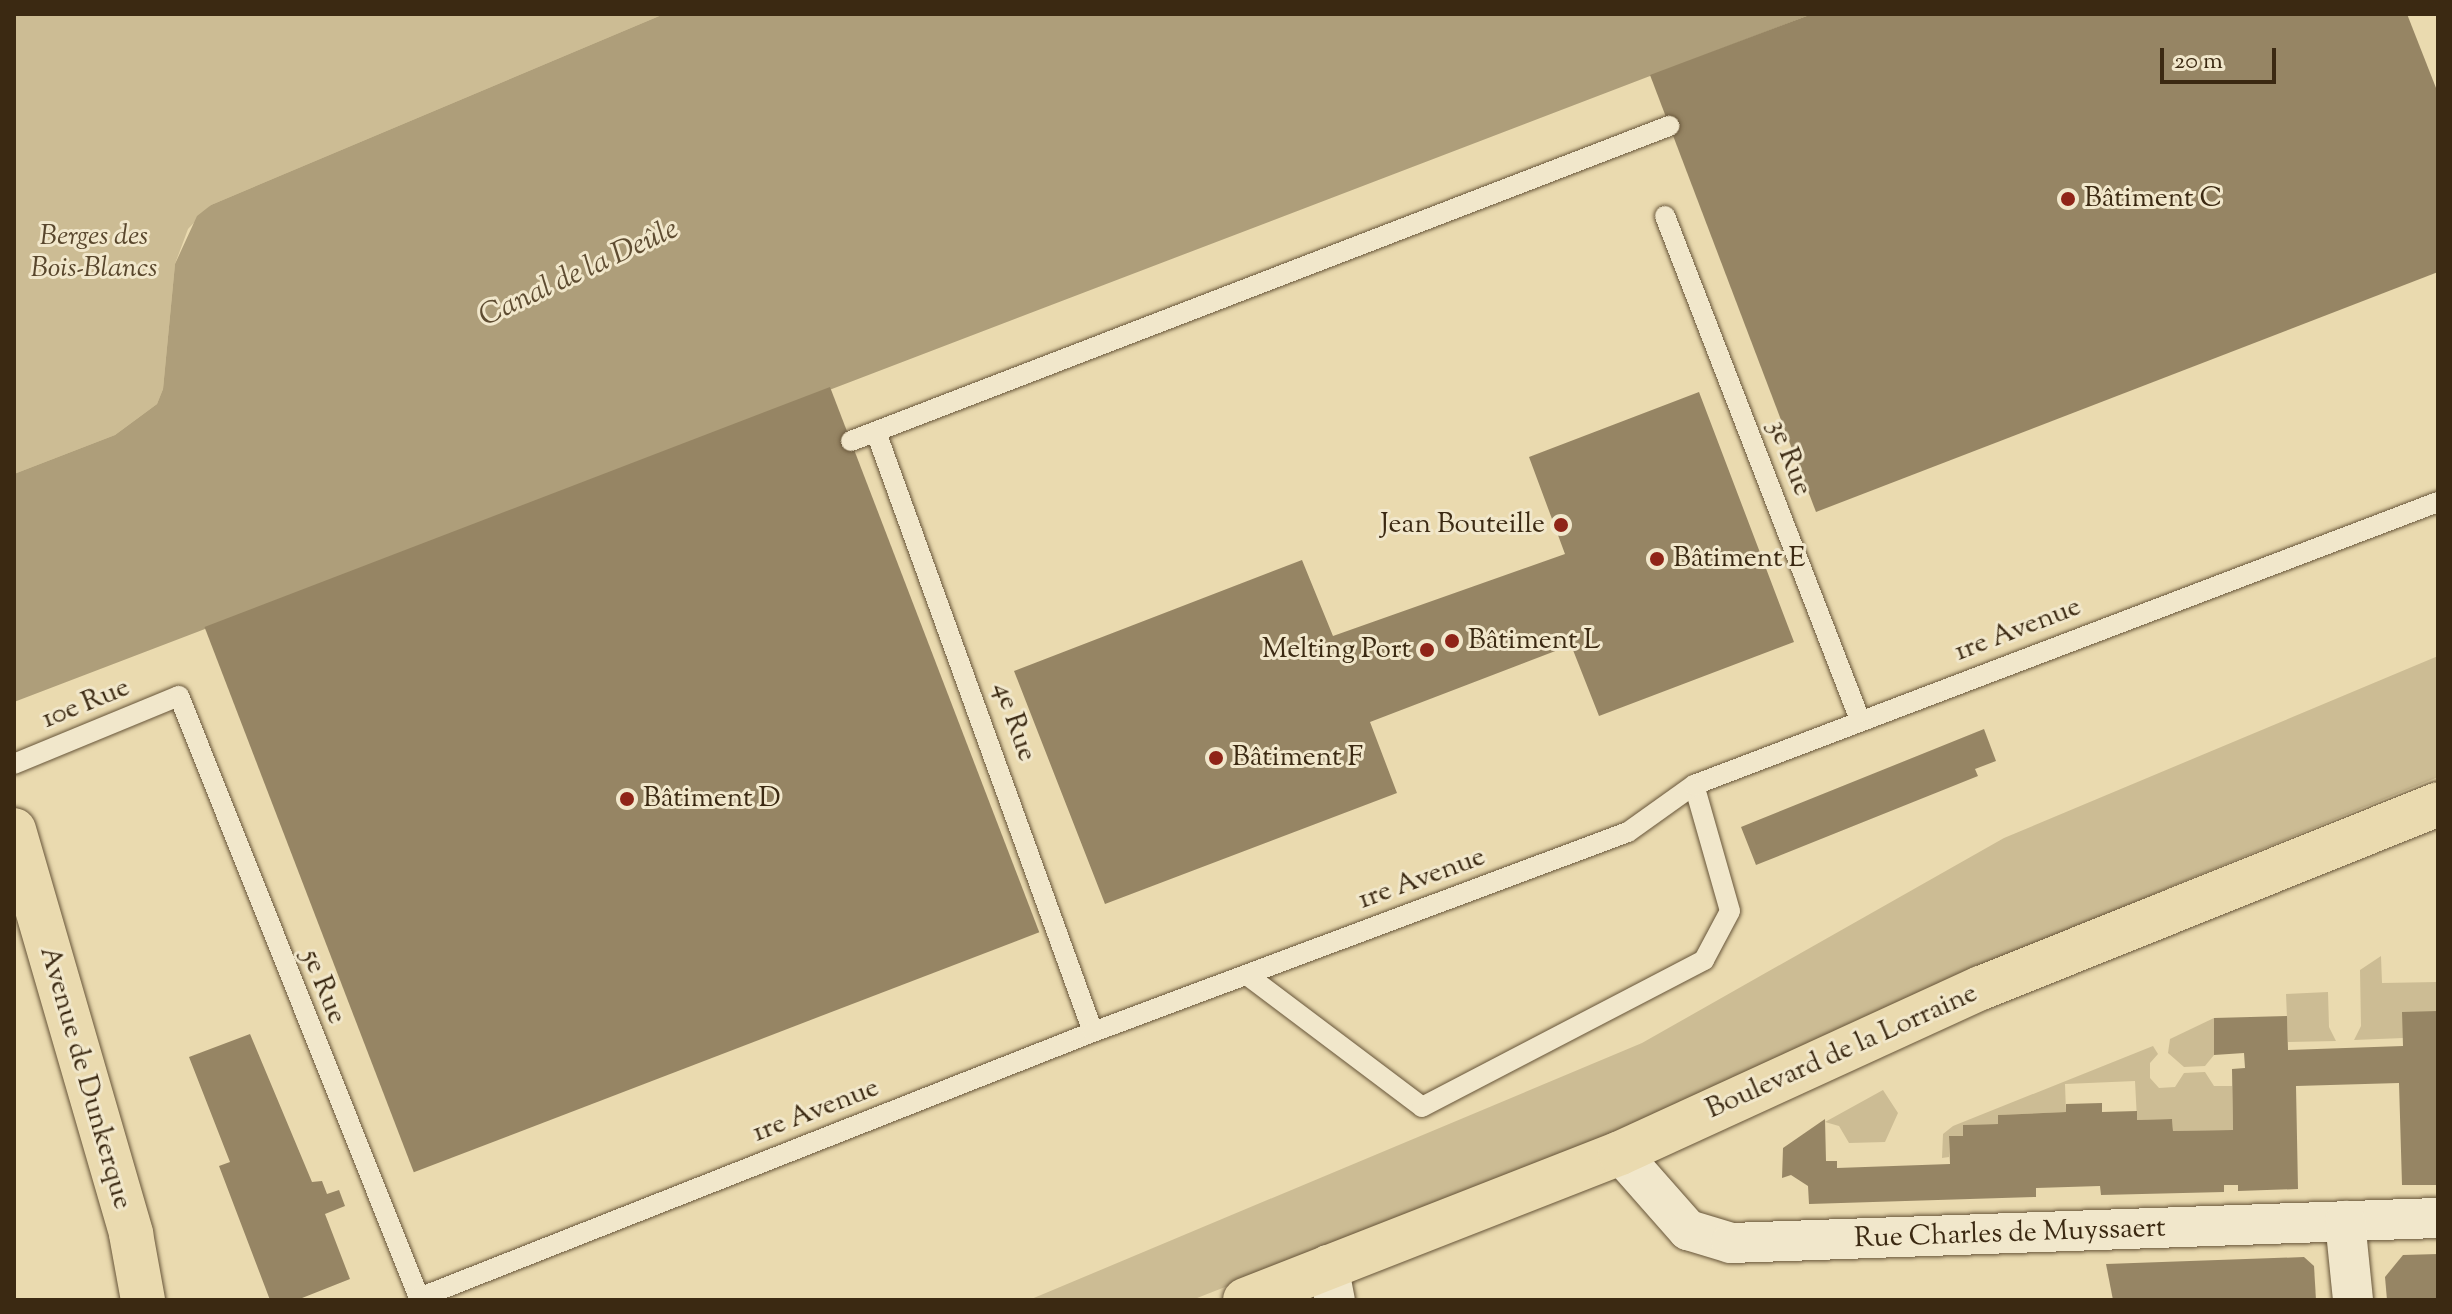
<!DOCTYPE html>
<html>
<head>
<meta charset="utf-8">
<style>
  body { margin:0 }
  #map { position:relative; width:2452px; height:1314px; overflow:hidden; background:#eadaaf; font-family:"Sorts Mill Goudy",serif }
  div>[style] { position:absolute }
  .green>* { inset:0; background:#ccbc94 }
  .water>* { inset:0; background:#ae9e7a }
  .building>* { inset:0; background:#968564; transform-origin:0 0 }
  .roads { filter:drop-shadow(0 0 2px #675539) drop-shadow(0 0 2px #675539) }
  .lane>* { height:20px; margin:-10px; padding:0 10px; transform-origin:10px; border-radius:10px; background:#f1e7cb }
  .street>* { height:40px; margin:-20px; padding:0 20px; transform-origin:20px; border-radius:20px; background:#f1e7cb }
  .primary>* { height:44px; margin:-22px; padding:0 22px; transform-origin:22px; border-radius:22px; background:#eadaaf }
  .dots>* { width:22px; height:22px; translate:-50% -50%; box-sizing:border-box; border:4px solid #f1e7cb; border-radius:50% }
  span { translate:-50% -50%; white-space:nowrap; text-align:center; line-height:1.15; -webkit-text-stroke:6px #f1e7cb; paint-order:stroke }
  .poi-label { font-size:28px; color:#3b2912 }
  .left { translate:0 -50%; text-align:left }
  .right { translate:-100% -50%; text-align:right }
  .park-label { font-size:28px; color:#58462c; font-style:italic }
  .street-label { font-size:28px; color:#3b2912 }
  .water-label { font-size:30px; color:#5e4c31; font-style:italic }
  .frame { position:absolute; inset:0; border:16px solid #3b2912; pointer-events:none }
  .scale { position:absolute; left:2160px; top:48px; width:116px; height:36px; box-sizing:border-box; border:4px solid #3b2912; border-top:0; padding-left:10px; font-size:24px; line-height:28px; white-space:nowrap; color:#3b2912; -webkit-text-stroke:6px #f1e7cb; paint-order:stroke }
</style>
</head>
<body>
<div id="map">
  <div class="green">
    <i style="clip-path:polygon(14px 14px,664px 14px,211px 205px,188px 229px,175px 264px,163px 389px,157px 404px,115px 435px,14px 474px)"></i>
    <i style="clip-path:polygon(2438px 656px,2438px 777px,2172px 886px,1653px 1119px,1192px 1300px,1029px 1300px,1642px 1043px,2004px 838px)"></i>
    <i style="clip-path:polygon(2381px 956px,2382px 983px,2438px 982px,2438px 1011px,2403px 1038px,2354px 1040px,2361px 1026px,2360px 970px)"></i>
    <i style="clip-path:polygon(2328px 992px,2329px 1027px,2336px 1041px,2288px 1042px,2286px 994px)"></i>
    <i style="clip-path:polygon(2214px 1018px,2214px 1055px,2205px 1066px,2184px 1067px,2168px 1053px,2170px 1039px)"></i>
    <i style="clip-path:polygon(2153px 1046px,2158px 1054px,2150px 1063px,2150px 1078px,2159px 1088px,2175px 1087px,2184px 1073px,2205px 1072px,2214px 1086px,2232px 1086px,2233px 1130px,2173px 1131px,2172px 1119px,2137px 1120px,2135px 1081px,2065px 1084px,2066px 1112px,1998px 1115px,1998px 1124px,1964px 1125px,1963px 1136px,1949px 1137px,1949px 1157px,1942px 1158px,1943px 1134px,1953px 1126px)"></i>
    <i style="clip-path:polygon(1883px 1090px,1898px 1113px,1885px 1142px,1849px 1143px,1839px 1126px,1825px 1122px)"></i>
  </div>
  <div class="water">
    <i style="clip-path:polygon(664px 14px,1812px 14px,14px 702px,14px 474px,115px 435px,157px 404px,163px 389px,175px 264px,197px 216px,211px 205px)"></i>
  </div>
  <div class="building">
    <i style="clip-path:polygon(1812px 14px,2407px 14px,2438px 93px,2438px 272px,1816px 512px,1650px 75px)"></i>
    <i style="left:830px;top:387px;width:584px;height:670px;rotate:69deg"></i>
    <i style="clip-path:polygon(1699px 392px,1794px 642px,1599px 716px,1571px 645px,1370px 722px,1397px 793px,1105px 904px,1014px 671px,1302px 560px,1333px 636px,1565px 554px,1529px 457px)"></i>
    <i style="clip-path:polygon(1984px 729px,1996px 761px,1975px 769px,1978px 776px,1756px 865px,1741px 827px)"></i>
    <i style="clip-path:polygon(2438px 1011px,2438px 1185px,2402px 1185px,2399px 1083px,2296px 1086px,2298px 1189px,2238px 1191px,2238px 1185px,2224px 1185px,2224px 1192px,2101px 1195px,2100px 1186px,2036px 1188px,2036px 1197px,1809px 1204px,1808px 1186px,1791px 1175px,1782px 1178px,1783px 1148px,1825px 1119px,1826px 1161px,1837px 1161px,1837px 1168px,1950px 1164px,1949px 1136px,1963px 1136px,1963px 1125px,1998px 1124px,1998px 1115px,2066px 1112px,2066px 1104px,2102px 1103px,2102px 1112px,2137px 1111px,2137px 1120px,2172px 1119px,2173px 1131px,2233px 1130px,2232px 1069px,2245px 1068px,2244px 1053px,2214px 1055px,2214px 1018px,2287px 1016px,2288px 1050px,2403px 1046px,2402px 1012px)"></i>
    <i style="clip-path:polygon(250px 1034px,312px 1182px,322px 1181px,327px 1194px,339px 1190px,345px 1206px,325px 1214px,350px 1279px,297px 1300px,270px 1300px,219px 1166px,230px 1162px,189px 1057px)"></i>
    <i style="clip-path:polygon(2438px 1254px,2438px 1300px,2387px 1300px,2385px 1277px,2403px 1255px)"></i>
    <i style="clip-path:polygon(2304px 1257px,2314px 1266px,2316px 1300px,2113px 1300px,2106px 1264px)"></i>
  </div>
  <div class="roads">
    <div class="lane">
      <i style="left:1665px;top:216px;width:540px;rotate:68.85deg"></i>
      <i style="left:876px;top:432px;width:638px;rotate:70.12deg"></i>
      <i style="left:851px;top:441px;width:877px;rotate:-21.06deg"></i>
      <i style="left:14px;top:764px;width:178px;rotate:-22.4deg"></i>
      <i style="left:179px;top:696px;width:650px;rotate:68.25deg"></i>
      <i style="left:1247px;top:975px;width:219px;rotate:37deg"></i>
      <i style="left:1422px;top:1107px;width:318px;rotate:-27.5deg"></i>
      <i style="left:1704px;top:960px;width:55px;rotate:-62deg"></i>
      <i style="left:1730px;top:911px;width:131px;rotate:-105.9deg"></i>
      <i style="left:419px;top:1298px;width:725px;rotate:-21.54deg"></i>
      <i style="left:1093px;top:1032px;width:571px;rotate:-20.5deg"></i>
      <i style="left:1628px;top:832px;width:81px;rotate:-35.5deg"></i>
      <i style="left:1694px;top:785px;width:796px;rotate:-20.83deg"></i>
    </div>
    <div class="street">
      <i style="left:1620px;top:1153px;width:103px;rotate:48.6deg"></i>
      <i style="left:1688px;top:1230px;width:45px;rotate:16.8deg"></i>
      <i style="left:1731px;top:1243px;width:707px;rotate:-2.03deg"></i>
      <i style="left:2345px;top:1221px;width:79px;rotate:84.2deg"></i>
      <i style="left:1328px;top:1265px;width:36px;rotate:79deg"></i>
    </div>
    <div class="primary">
      <i style="left:14px;top:830px;width:421px;rotate:73.8deg"></i>
      <i style="left:131px;top:1234px;width:67px;rotate:79.7deg"></i>
      <i style="left:1245px;top:1300px;width:403px;rotate:-21.4deg"></i>
      <i style="left:1620px;top:1153px;width:397px;rotate:-24.6deg"></i>
      <i style="left:1981px;top:988px;width:493px;rotate:-21.9deg"></i>
    </div>
  </div>
  <div class="dots">
    <i style="left:2068px;top:199px;background:#8f2418"></i>
    <i style="left:1561px;top:525px;background:#8f2418"></i>
    <i style="left:1657px;top:559px;background:#8f2418"></i>
    <i style="left:1452px;top:641px;background:#8f2418"></i>
    <i style="left:1427px;top:650px;background:#8f2418"></i>
    <i style="left:1216px;top:758px;background:#8f2418"></i>
    <i style="left:627px;top:799px;background:#8f2418"></i>
  </div>
  <div class="poi-label">
    <span class="left" style="left:2084px;top:199px">Bâtiment C</span>
    <span class="right" style="left:1545px;top:525px">Jean Bouteille</span>
    <span class="left" style="left:1673px;top:559px">Bâtiment E</span>
    <span class="left" style="left:1468px;top:641px">Bâtiment L</span>
    <span class="right" style="left:1411px;top:650px">Melting Port</span>
    <span class="left" style="left:1232px;top:758px">Bâtiment F</span>
    <span class="left" style="left:643px;top:799px">Bâtiment D</span>
  </div>
  <div class="park-label">
    <span style="left:94px;top:253px">Berges des<br>Bois-Blancs</span>
  </div>
  <div class="street-label">
    <span style="left:1789px;top:458px;rotate:69deg">3e Rue</span>
    <span style="left:2018px;top:630px;rotate:-21deg">1re Avenue</span>
    <span style="left:86px;top:704px;rotate:-22deg">10e Rue</span>
    <span style="left:1014px;top:722px;rotate:71deg">4e Rue</span>
    <span style="left:1422px;top:879px;rotate:-20deg">1re Avenue</span>
    <span style="left:323px;top:987px;rotate:68deg">5e Rue</span>
    <span style="left:1842px;top:1052px;rotate:-24deg">Boulevard de la Lorraine</span>
    <span style="left:85px;top:1078px;rotate:74deg">Avenue de Dunkerque</span>
    <span style="left:816px;top:1111px;rotate:-21deg">1re Avenue</span>
    <span style="left:2010px;top:1234px;rotate:-2deg">Rue Charles de Muyssaert</span>
  </div>
  <div class="water-label">
    <span style="left:579px;top:274px;rotate:-25deg">Canal de la Deûle</span>
  </div>
  <div class="frame"></div>
  <div class="scale">20 m</div>
</div>
</body>
</html>
